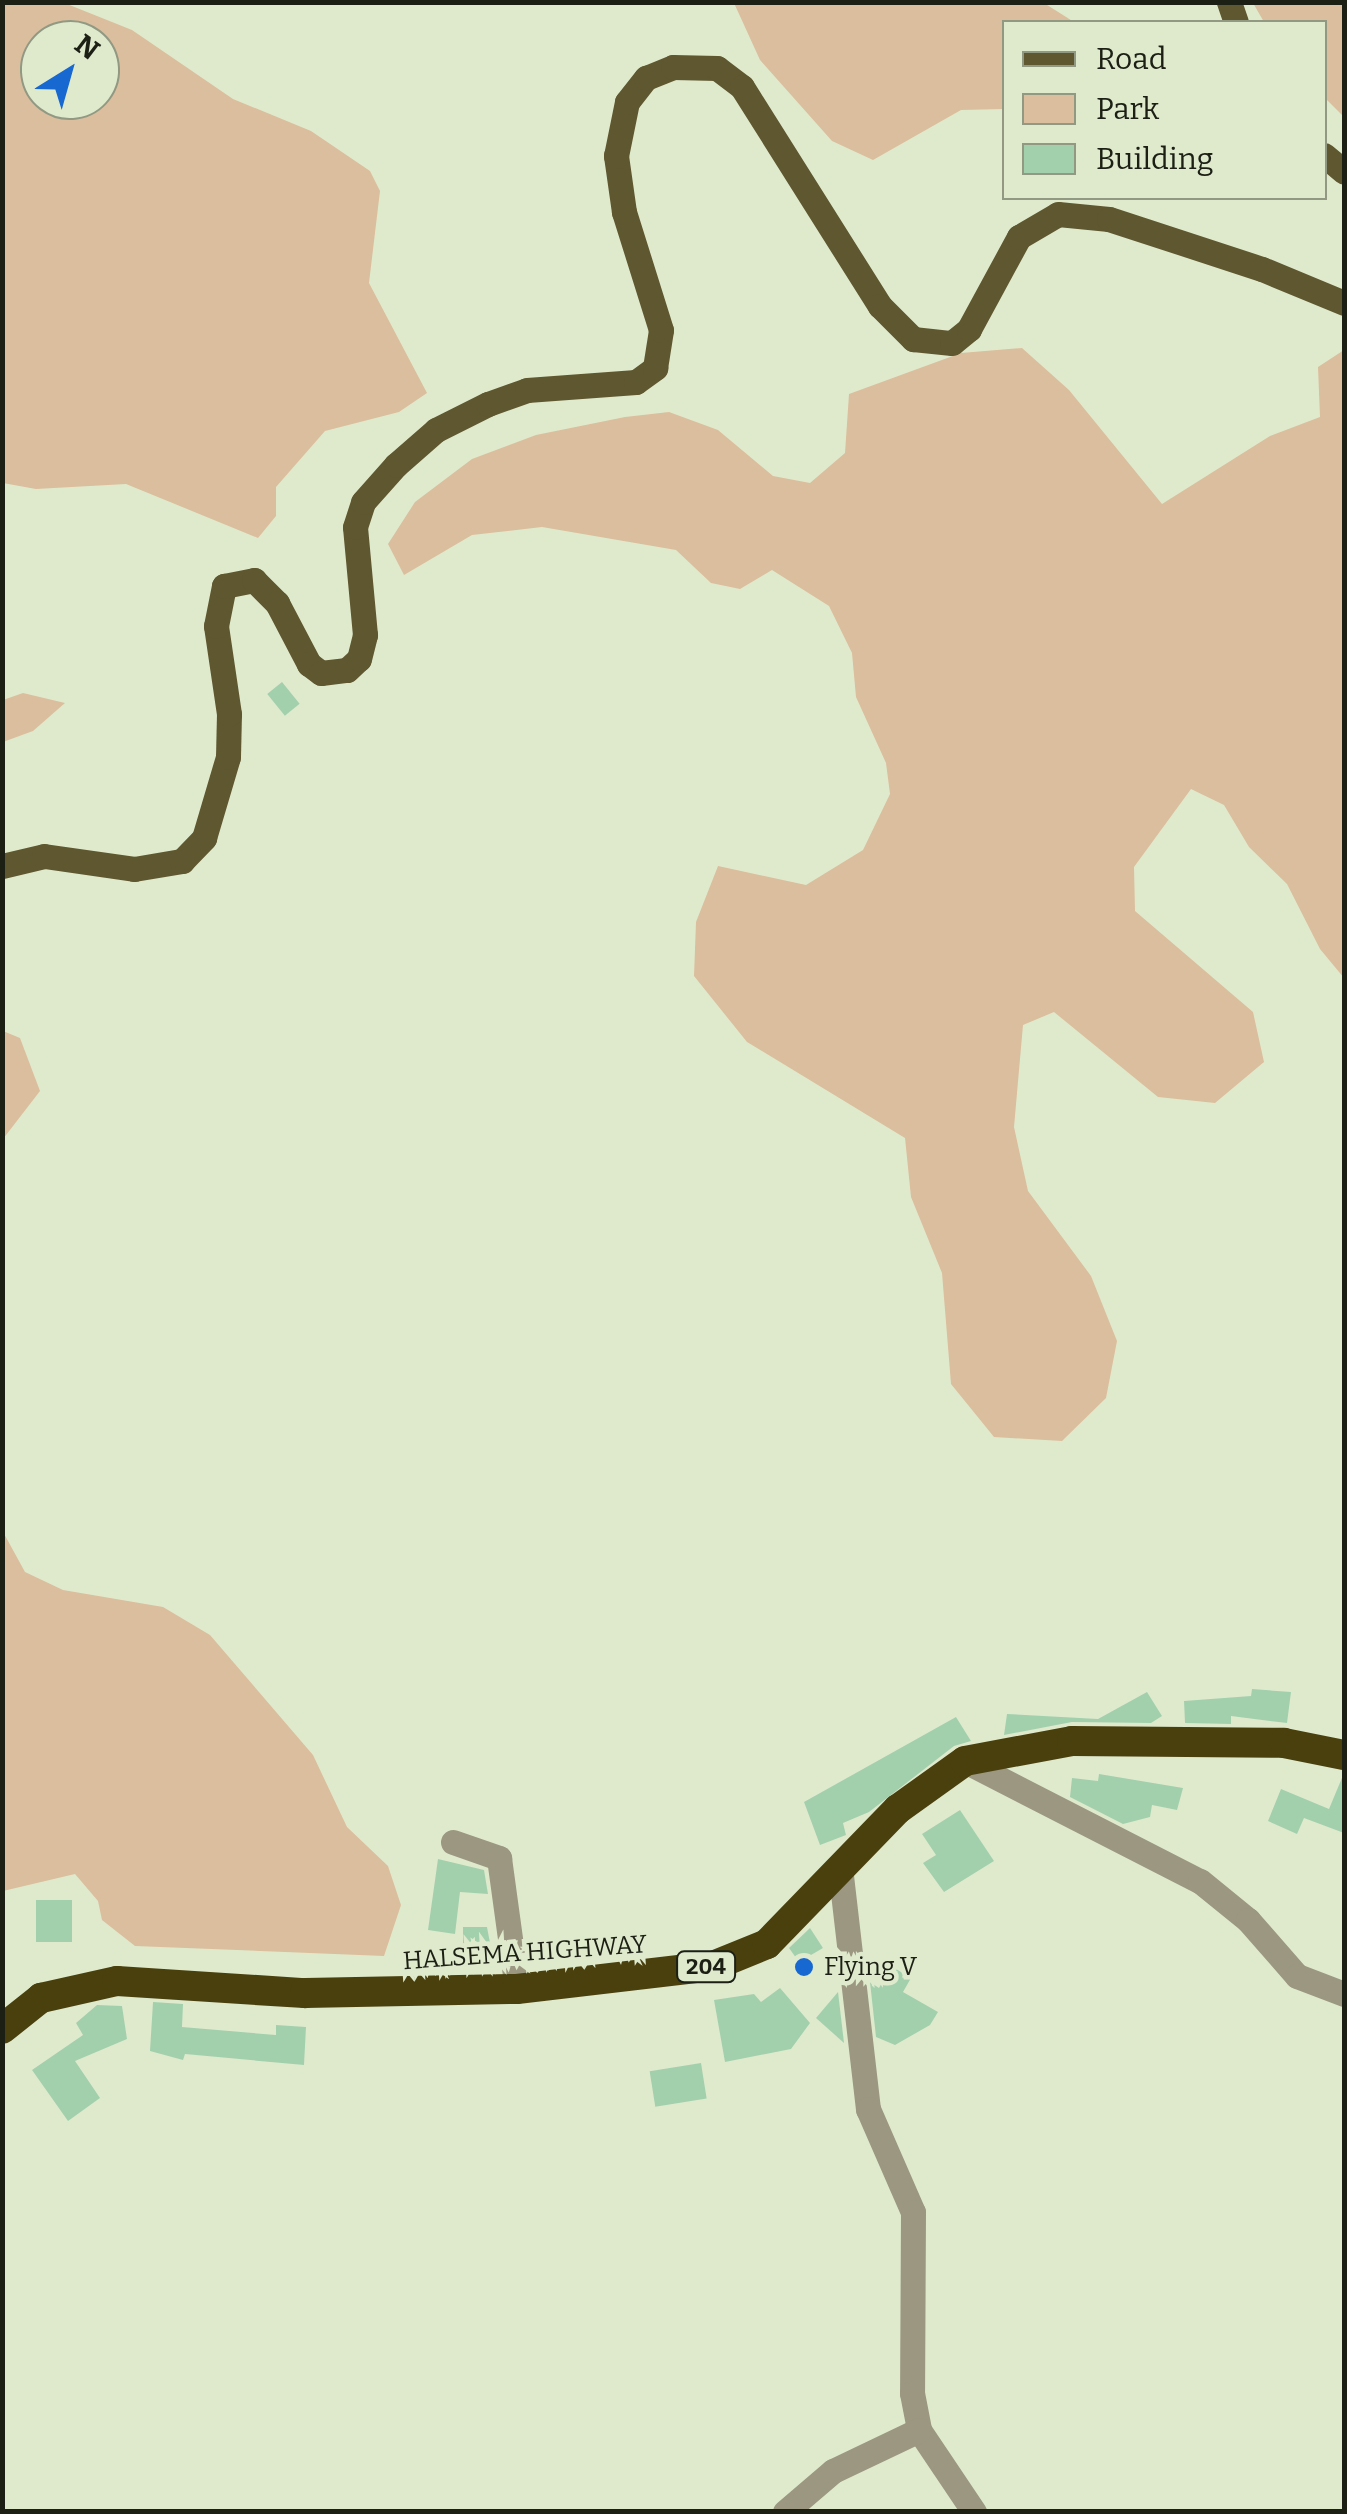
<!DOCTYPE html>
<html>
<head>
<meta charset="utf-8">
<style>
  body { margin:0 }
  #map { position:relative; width:1347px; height:2514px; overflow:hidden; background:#dfeacd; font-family:Bitter,serif }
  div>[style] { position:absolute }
  .green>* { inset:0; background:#dbbe9d }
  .building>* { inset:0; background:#a3d0ac; transform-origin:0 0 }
  .minor>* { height:25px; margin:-12.5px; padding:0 12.5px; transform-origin:12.5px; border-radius:12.5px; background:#9b9781 }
  .major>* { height:25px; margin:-12.5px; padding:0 12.5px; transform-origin:12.5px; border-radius:12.5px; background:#5f5730 }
  .highway>* { height:30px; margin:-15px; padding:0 15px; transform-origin:15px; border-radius:15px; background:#4a400e }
  .dots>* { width:28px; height:28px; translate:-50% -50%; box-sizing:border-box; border:5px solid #dfeacd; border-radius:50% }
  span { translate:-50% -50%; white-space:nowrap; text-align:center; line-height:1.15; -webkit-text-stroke:9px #dfeacd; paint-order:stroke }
  .shield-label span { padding:2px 8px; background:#dfeacd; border:2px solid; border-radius:8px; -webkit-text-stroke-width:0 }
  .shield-label { font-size:22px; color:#1b1f14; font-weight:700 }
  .street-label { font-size:25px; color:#1b1f14 }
  .poi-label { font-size:25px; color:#1b1f14 }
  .left { translate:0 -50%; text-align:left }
  .frame { position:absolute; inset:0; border:5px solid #1b1f14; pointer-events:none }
  .legend { position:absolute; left:1002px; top:20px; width:325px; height:180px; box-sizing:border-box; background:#dfeacd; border:2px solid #919983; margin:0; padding:12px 18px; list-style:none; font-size:30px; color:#1b1f14 }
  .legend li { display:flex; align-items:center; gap:20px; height:50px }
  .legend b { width:50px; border:2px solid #919983 }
  .north { position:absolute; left:20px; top:20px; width:100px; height:100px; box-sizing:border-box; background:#dfeacd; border:2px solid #919983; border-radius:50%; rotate:37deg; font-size:28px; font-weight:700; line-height:40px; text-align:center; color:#1b1f14 }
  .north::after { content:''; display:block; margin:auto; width:35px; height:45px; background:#1868d2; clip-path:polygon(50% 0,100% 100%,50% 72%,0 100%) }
</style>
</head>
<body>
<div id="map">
  <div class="green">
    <i style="clip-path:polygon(evenodd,62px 2px,132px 30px,233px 99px,311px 131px,370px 171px,380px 191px,369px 283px,427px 393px,399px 412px,325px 431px,276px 487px,276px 516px,258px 538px,126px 484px,36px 489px,3px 483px,3px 3px,62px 2px,100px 40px,100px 100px,40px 100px,40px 40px,100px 40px)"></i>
    <i style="clip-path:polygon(734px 3px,1044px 3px,1074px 22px,1004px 22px,1004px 109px,961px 110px,873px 160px,832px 141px,760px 60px)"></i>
    <i style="clip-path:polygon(1253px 3px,1344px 3px,1344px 117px,1325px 98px,1324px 22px,1264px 22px)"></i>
    <i style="clip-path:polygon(1022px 348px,1069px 390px,1162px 504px,1270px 436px,1320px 417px,1318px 367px,1344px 350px,1344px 978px,1320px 949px,1287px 884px,1249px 847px,1224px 805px,1191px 789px,1134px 867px,1135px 911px,1253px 1012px,1264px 1062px,1215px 1103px,1158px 1097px,1054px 1012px,1023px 1025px,1014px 1127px,1028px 1191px,1091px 1276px,1117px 1341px,1106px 1398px,1062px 1441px,994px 1437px,951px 1384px,942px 1273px,911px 1197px,905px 1138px,747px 1042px,694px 976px,696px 922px,718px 866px,806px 885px,863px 850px,890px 794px,886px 763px,856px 697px,852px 653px,829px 606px,772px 570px,740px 589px,711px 583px,676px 550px,542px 527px,472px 535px,404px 575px,388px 544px,415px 502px,472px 459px,536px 435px,625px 417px,669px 412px,718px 430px,773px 476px,810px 483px,845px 453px,849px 394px,961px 353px)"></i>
    <i style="clip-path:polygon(23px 693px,65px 703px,33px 731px,3px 742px,3px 700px)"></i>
    <i style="clip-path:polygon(3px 1031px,20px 1038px,40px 1091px,3px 1139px)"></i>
    <i style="clip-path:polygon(2px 1530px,25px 1572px,63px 1590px,163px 1607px,210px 1635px,313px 1755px,347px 1827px,388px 1866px,401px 1905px,384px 1956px,135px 1946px,102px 1920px,98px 1901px,75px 1874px,3px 1891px)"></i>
  </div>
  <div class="building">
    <i style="left:282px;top:682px;width:28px;height:19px;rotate:51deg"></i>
    <i style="clip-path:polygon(1252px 1689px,1291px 1692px,1287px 1723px,1231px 1716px,1231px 1724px,1185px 1723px,1184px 1701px,1251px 1696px)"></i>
    <i style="clip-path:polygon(1147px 1692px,1162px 1716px,1151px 1723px,1072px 1722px,1004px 1735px,1007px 1714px,1098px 1719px)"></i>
    <i style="clip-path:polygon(956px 1717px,971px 1741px,954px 1746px,869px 1812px,843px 1823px,846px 1835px,820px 1845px,804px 1802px)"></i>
    <i style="clip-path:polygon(1344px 1773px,1344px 1833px,1304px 1818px,1297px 1834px,1268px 1821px,1281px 1789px,1329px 1809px)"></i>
    <i style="clip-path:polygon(1099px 1774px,1183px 1788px,1177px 1810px,1152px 1805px,1150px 1817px,1123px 1824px,1070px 1797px,1072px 1778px,1098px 1781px)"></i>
    <i style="clip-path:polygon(960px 1810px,994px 1861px,944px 1892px,923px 1863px,936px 1855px,922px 1834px)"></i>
    <i style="clip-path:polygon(438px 1859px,484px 1870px,488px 1894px,460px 1892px,455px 1934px,428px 1930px)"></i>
    <i style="left:36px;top:1900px;width:36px;height:42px"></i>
    <i style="clip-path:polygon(463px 1927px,487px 1927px,494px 1964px,463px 1958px)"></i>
    <i style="clip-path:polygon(810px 1928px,823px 1948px,799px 1962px,789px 1948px)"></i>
    <i style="clip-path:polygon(891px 1966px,911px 1978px,903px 1992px,938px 2012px,930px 2025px,895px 2045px,876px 2037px,870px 1982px,879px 1988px)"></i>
    <i style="clip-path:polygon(780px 1988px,810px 2023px,791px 2049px,725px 2062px,714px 2000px,754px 1994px,761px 2002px)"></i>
    <i style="clip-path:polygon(838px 1992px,844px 2043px,816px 2018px)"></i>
    <i style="clip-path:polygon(153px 2002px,183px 2004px,182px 2027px,276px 2035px,276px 2025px,306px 2027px,304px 2065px,185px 2054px,183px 2060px,150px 2051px)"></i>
    <i style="clip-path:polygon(97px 2005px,122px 2006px,127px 2039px,75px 2061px,100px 2098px,68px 2121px,32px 2070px,83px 2035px,76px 2023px)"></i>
    <i style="left:701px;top:2063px;width:36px;height:52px;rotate:81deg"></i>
  </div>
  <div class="minor">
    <i style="left:965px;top:1761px;width:264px;rotate:27.1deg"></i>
    <i style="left:1200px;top:1881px;width:62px;rotate:39.1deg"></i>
    <i style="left:1248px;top:1920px;width:74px;rotate:48.8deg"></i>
    <i style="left:1297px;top:1976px;width:50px;rotate:21deg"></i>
    <i style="left:453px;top:1842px;width:49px;rotate:19.2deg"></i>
    <i style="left:499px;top:1858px;width:132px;rotate:82.2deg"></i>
    <i style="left:840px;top:1867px;width:244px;rotate:83.4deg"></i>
    <i style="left:868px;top:2109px;width:112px;rotate:66.4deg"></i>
    <i style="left:913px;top:2212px;width:181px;rotate:90.3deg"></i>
    <i style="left:912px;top:2393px;width:38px;rotate:79deg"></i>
    <i style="left:919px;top:2430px;width:99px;rotate:56.1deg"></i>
    <i style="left:785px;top:2512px;width:63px;rotate:-40.5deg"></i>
    <i style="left:833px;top:2471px;width:95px;rotate:-25.5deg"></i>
  </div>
  <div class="major">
    <i style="left:1229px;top:2px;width:21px;rotate:71deg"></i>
    <i style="left:1324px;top:155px;width:26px;rotate:40deg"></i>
    <i style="left:2px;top:866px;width:43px;rotate:-13.4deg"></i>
    <i style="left:44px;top:856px;width:91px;rotate:8.2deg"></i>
    <i style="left:134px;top:869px;width:49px;rotate:-9.5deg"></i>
    <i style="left:182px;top:861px;width:32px;rotate:-46deg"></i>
    <i style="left:204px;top:838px;width:84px;rotate:-73.5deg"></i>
    <i style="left:228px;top:757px;width:43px;rotate:-88.7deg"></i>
    <i style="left:229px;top:714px;width:89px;rotate:-98.4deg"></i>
    <i style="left:216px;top:626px;width:41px;rotate:-78.7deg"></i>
    <i style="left:224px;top:586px;width:31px;rotate:-11deg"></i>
    <i style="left:254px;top:580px;width:33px;rotate:45deg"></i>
    <i style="left:277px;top:603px;width:69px;rotate:62.3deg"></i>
    <i style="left:309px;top:664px;width:15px;rotate:37deg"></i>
    <i style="left:321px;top:673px;width:26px;rotate:-7deg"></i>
    <i style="left:347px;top:670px;width:16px;rotate:-43deg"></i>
    <i style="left:359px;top:659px;width:25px;rotate:-76deg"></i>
    <i style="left:365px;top:635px;width:108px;rotate:-95.3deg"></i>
    <i style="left:355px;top:527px;width:26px;rotate:-72deg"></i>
    <i style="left:363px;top:502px;width:50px;rotate:-48.3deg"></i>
    <i style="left:396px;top:465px;width:53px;rotate:-41.2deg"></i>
    <i style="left:436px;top:430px;width:58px;rotate:-26.6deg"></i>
    <i style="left:488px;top:404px;width:41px;rotate:-19.7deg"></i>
    <i style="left:527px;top:390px;width:109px;rotate:-4.2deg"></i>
    <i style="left:636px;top:382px;width:24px;rotate:-36deg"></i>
    <i style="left:655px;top:368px;width:38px;rotate:-81deg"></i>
    <i style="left:661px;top:330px;width:124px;rotate:-107.4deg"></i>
    <i style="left:624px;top:212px;width:57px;rotate:-98.1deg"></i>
    <i style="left:616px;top:156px;width:55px;rotate:-78.5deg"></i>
    <i style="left:627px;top:102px;width:31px;rotate:-52deg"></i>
    <i style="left:646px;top:78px;width:29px;rotate:-22deg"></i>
    <i style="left:673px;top:67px;width:44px;rotate:1.3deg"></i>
    <i style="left:717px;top:68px;width:31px;rotate:37deg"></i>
    <i style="left:742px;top:87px;width:259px;rotate:57.8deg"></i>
    <i style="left:880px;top:306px;width:47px;rotate:45deg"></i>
    <i style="left:913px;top:339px;width:39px;rotate:6deg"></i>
    <i style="left:952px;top:343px;width:22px;rotate:-39deg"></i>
    <i style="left:969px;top:329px;width:105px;rotate:-61.5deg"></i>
    <i style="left:1019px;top:237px;width:45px;rotate:-30.5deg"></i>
    <i style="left:1058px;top:214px;width:51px;rotate:5.6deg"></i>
    <i style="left:1109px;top:219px;width:161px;rotate:18.1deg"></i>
    <i style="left:1262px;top:269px;width:89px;rotate:22.5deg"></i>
  </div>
  <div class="highway">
    <i style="left:2px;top:2029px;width:50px;rotate:-38.5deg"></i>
    <i style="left:41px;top:1998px;width:78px;rotate:-12.6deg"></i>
    <i style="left:117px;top:1981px;width:188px;rotate:3.7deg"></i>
    <i style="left:305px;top:1993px;width:212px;rotate:-1.1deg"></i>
    <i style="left:517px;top:1989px;width:197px;rotate:-6.7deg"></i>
    <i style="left:713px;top:1966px;width:58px;rotate:-22.2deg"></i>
    <i style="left:767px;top:1944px;width:188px;rotate:-45.9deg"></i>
    <i style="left:898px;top:1809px;width:82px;rotate:-35.6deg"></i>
    <i style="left:965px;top:1761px;width:109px;rotate:-10.6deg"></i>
    <i style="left:1072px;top:1741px;width:212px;rotate:0.5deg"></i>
    <i style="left:1284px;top:1743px;width:61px;rotate:11.3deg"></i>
  </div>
  <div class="dots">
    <i style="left:804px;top:1967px;background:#1868d2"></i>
  </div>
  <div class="shield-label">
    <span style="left:706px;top:1967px">204</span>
  </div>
  <div class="street-label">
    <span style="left:525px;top:1953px;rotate:-4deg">HALSEMA HIGHWAY</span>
  </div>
  <div class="poi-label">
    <span class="left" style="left:824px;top:1967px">Flying V</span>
  </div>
  <div class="frame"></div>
  <ul class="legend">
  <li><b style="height:12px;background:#5f5730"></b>Road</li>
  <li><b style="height:28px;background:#dbbe9d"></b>Park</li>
  <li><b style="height:28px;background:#a3d0ac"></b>Building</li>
  </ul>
  <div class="north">N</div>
</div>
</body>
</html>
